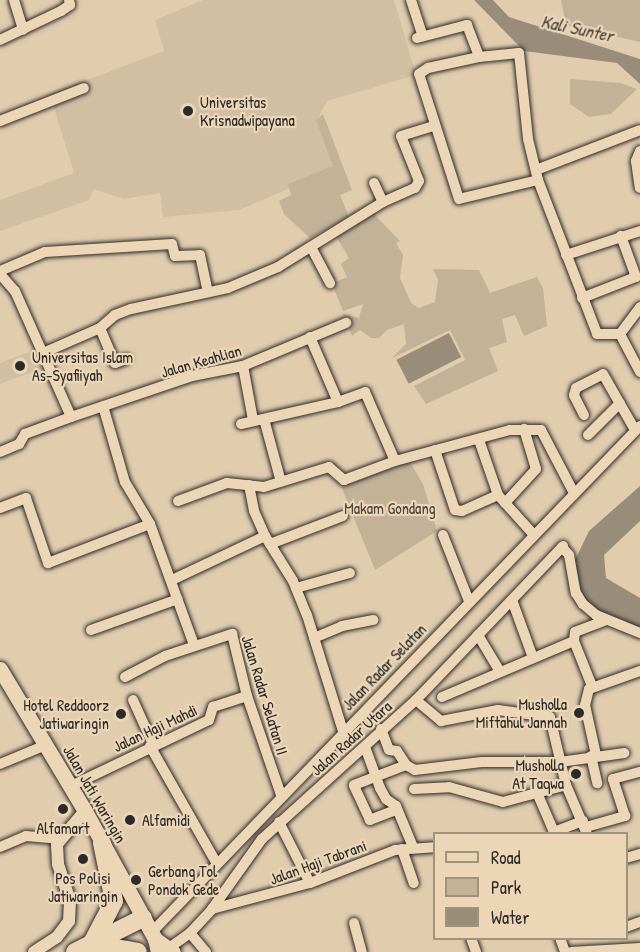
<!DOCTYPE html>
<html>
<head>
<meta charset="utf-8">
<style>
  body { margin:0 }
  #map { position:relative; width:640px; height:952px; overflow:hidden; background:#e1ccae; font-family:"Patrick Hand",sans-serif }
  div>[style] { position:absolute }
  .built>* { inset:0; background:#d2bea3 }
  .green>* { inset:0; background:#c3b198 }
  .water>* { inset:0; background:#998c79; transform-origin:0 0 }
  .roads { filter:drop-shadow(0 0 2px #2b2b2b) drop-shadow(0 0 2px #2b2b2b) }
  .minor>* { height:10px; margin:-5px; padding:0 5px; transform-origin:5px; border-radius:5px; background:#edd6b6 }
  .tertiary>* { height:12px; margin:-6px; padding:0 6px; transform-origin:6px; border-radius:6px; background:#edd6b6 }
  .primary>* { height:15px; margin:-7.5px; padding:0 7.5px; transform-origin:7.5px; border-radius:7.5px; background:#edd6b6 }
  .motorway>* { height:18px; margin:-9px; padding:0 9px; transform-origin:9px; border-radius:9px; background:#edd6b6 }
  .dots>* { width:16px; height:16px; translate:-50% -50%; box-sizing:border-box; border:3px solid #edd6b6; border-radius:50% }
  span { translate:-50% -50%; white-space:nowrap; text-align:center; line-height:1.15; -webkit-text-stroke:4.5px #edd6b6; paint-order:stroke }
  .poi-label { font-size:16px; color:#2b2b2b }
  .left { translate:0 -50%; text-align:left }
  .right { translate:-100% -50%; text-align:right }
  .street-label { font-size:16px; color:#2b2b2b }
  .park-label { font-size:16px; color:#494641 }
  .water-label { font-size:18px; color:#46433e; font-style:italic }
  .legend { position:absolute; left:433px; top:832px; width:195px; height:108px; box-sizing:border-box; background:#edd6b6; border:2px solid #9f927e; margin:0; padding:8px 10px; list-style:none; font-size:18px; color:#2b2b2b }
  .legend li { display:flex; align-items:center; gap:12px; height:30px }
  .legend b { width:30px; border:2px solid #9f927e }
</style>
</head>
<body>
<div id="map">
  <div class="built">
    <i style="clip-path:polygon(203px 0,394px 0,416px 75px,327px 101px,318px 118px,337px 168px,239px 210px,163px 217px,160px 193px,124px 199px,94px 189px,89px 200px,0 231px,0 200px,74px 173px,50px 94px,164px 51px,155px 20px)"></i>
    <i style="clip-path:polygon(32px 351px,41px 369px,0 384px,0 363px)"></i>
  </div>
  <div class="green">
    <i style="clip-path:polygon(561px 0,640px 0,640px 42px,566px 25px)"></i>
    <i style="clip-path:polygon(570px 79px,621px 83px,637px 89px,611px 114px,589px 117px,570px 104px)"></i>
    <i style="clip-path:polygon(323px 114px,352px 190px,340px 195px,349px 217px,310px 238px,284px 214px,279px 201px,291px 195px,288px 184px,333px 166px,316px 120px)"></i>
    <i style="clip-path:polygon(372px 212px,400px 241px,396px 243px,403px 255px,400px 278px,411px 303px,419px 308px,435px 302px,438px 280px,433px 269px,479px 270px,490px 293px,537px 277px,543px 288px,547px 326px,524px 336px,515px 315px,502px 319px,507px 342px,489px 348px,498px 371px,426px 404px,414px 386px,465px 360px,450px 330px,392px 358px,406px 344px,404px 324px,387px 330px,379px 338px,371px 338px,360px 330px,352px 336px,343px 314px,359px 318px,363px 304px,343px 311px,332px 284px,347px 277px,341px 264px,349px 258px,336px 236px)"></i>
    <i style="clip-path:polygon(408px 459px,423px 484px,437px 531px,375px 570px,341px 486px)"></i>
  </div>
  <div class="water">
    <i style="clip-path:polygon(474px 0,493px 0,509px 17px,640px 59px,640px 84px,617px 63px,524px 51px)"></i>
    <i style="left:449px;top:333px;width:27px;height:59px;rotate:63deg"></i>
    <i style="clip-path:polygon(640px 486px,640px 521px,604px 555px,606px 578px,640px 598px,640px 632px,595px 613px,577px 590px,574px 562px,589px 531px)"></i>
  </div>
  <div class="roads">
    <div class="minor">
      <i style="left:14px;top:0;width:31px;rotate:73deg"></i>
      <i style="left:411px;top:0;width:38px;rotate:72deg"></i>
      <i style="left:417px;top:38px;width:52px;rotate:-14.6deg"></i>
      <i style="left:467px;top:25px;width:34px;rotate:69deg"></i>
      <i style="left:0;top:40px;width:68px;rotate:-25.4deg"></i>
      <i style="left:61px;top:11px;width:11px;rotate:-34deg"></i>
      <i style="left:70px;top:5px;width:5px;rotate:-101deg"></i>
      <i style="left:0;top:121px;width:90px;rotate:-21.4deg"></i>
      <i style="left:640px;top:151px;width:11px;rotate:112deg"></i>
      <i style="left:636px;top:161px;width:27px;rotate:82deg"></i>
      <i style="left:536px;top:170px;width:111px;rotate:-21deg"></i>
      <i style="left:538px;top:180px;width:81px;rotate:166.5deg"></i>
      <i style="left:459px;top:199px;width:131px;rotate:-107.7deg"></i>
      <i style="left:419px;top:74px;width:11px;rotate:-34deg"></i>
      <i style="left:428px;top:68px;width:52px;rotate:-12.2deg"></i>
      <i style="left:479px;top:57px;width:40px;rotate:-5.7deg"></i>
      <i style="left:519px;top:53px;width:86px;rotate:84deg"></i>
      <i style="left:528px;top:139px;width:42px;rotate:76.3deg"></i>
      <i style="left:538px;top:180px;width:165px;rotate:69deg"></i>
      <i style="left:597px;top:334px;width:23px"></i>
      <i style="left:620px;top:334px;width:34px;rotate:-53deg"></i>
      <i style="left:374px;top:183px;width:21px;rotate:65deg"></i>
      <i style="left:311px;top:247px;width:41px;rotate:62.2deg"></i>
      <i style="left:566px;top:255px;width:78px;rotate:-18deg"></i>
      <i style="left:0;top:271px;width:49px;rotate:-22.9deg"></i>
      <i style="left:45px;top:252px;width:127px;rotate:-3.6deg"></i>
      <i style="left:172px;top:244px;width:12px;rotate:76deg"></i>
      <i style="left:175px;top:256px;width:25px;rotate:-2deg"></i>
      <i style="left:200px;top:255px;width:38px;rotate:78deg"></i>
      <i style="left:0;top:274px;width:23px;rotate:49deg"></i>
      <i style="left:15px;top:291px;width:138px;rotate:66deg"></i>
      <i style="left:582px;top:298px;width:58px;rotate:-21.3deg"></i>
      <i style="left:636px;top:277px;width:44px;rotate:-110.1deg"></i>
      <i style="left:100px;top:328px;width:38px;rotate:67deg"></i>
      <i style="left:115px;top:363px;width:12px;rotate:-20deg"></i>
      <i style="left:620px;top:334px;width:43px;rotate:62.2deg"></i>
      <i style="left:310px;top:337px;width:71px;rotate:66.7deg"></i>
      <i style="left:43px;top:353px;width:62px;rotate:-23.7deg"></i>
      <i style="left:100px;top:328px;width:20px;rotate:-41deg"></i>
      <i style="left:115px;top:315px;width:17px;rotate:-21deg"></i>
      <i style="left:131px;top:309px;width:99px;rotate:-12.2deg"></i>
      <i style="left:228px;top:288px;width:54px;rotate:-22.8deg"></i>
      <i style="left:278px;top:267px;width:123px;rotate:-31.8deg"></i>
      <i style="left:383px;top:202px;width:35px;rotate:-24deg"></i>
      <i style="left:415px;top:188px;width:8px;rotate:-60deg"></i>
      <i style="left:419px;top:181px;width:48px;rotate:-111.8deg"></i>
      <i style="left:401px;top:136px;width:34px;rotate:-17deg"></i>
      <i style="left:243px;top:366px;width:55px;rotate:79.5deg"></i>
      <i style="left:103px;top:406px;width:79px;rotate:73.9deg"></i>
      <i style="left:125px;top:482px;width:49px;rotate:59.2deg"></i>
      <i style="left:150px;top:524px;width:129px;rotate:70deg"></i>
      <i style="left:584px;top:415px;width:22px;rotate:-117deg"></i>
      <i style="left:574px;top:395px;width:7px;rotate:-74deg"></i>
      <i style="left:576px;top:388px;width:30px;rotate:-27deg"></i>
      <i style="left:603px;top:374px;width:64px;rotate:60.3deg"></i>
      <i style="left:264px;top:419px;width:65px;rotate:74.9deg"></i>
      <i style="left:241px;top:424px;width:99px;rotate:-12.8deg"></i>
      <i style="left:338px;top:402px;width:29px;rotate:-20deg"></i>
      <i style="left:365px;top:392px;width:75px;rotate:66.5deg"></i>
      <i style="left:395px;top:461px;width:119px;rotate:-15.1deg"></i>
      <i style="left:510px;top:430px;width:31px"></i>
      <i style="left:541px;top:430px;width:71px;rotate:62.4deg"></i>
      <i style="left:588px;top:435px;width:45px;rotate:-45deg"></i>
      <i style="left:479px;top:440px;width:58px;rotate:70.9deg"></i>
      <i style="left:498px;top:495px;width:54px;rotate:48deg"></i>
      <i style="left:435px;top:450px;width:63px;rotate:71.6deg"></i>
      <i style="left:455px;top:510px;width:7px;rotate:8deg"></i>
      <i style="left:462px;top:511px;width:39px;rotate:-24deg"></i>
      <i style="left:0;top:452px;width:21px;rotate:-23deg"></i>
      <i style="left:19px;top:444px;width:12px;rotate:-59deg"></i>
      <i style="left:25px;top:434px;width:49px;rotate:-20.3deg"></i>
      <i style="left:71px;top:417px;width:128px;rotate:-18.7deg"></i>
      <i style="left:192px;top:376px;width:52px;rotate:-11.1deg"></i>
      <i style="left:243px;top:366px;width:112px;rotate:-22.7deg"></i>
      <i style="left:249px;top:485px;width:26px;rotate:79deg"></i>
      <i style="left:254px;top:511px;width:27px;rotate:66deg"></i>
      <i style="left:265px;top:536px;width:53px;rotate:58.1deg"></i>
      <i style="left:293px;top:581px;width:37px;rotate:68deg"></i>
      <i style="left:307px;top:615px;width:121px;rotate:72.8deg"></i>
      <i style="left:178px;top:501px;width:52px;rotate:-20.2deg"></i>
      <i style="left:227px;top:483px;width:37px;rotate:6deg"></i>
      <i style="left:264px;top:487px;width:68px;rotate:-17.1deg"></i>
      <i style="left:329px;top:467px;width:20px;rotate:41deg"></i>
      <i style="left:344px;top:480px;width:54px;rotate:-20.4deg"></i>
      <i style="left:505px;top:503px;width:46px;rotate:-47.6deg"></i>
      <i style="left:536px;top:469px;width:42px;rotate:-106.7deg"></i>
      <i style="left:0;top:508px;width:28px;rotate:-21deg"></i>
      <i style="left:26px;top:498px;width:69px;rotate:71.3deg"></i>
      <i style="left:48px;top:563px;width:109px;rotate:-20.9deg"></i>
      <i style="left:443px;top:535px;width:71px;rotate:68.5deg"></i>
      <i style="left:270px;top:544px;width:78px;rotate:-21deg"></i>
      <i style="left:562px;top:547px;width:11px;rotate:49deg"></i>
      <i style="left:569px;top:555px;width:39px;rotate:80deg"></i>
      <i style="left:576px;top:593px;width:13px;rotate:58deg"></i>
      <i style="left:583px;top:604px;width:17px;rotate:40deg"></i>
      <i style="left:596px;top:615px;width:48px;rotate:22.2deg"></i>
      <i style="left:172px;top:580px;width:103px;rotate:-25.3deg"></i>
      <i style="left:296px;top:588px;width:56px;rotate:-15.5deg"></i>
      <i style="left:512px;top:600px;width:59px;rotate:70deg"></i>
      <i style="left:91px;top:630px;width:92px;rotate:-19.6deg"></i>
      <i style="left:478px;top:635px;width:41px;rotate:59deg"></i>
      <i style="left:314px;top:638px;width:30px;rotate:-23deg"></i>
      <i style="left:342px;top:626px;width:32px;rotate:-11deg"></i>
      <i style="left:574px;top:641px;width:48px;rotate:68.2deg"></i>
      <i style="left:125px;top:677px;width:45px;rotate:-27.7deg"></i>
      <i style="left:165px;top:656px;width:71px;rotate:-18.2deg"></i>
      <i style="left:232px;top:634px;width:64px;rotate:76.4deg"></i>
      <i style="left:247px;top:696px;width:105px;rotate:71deg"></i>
      <i style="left:442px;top:697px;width:143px;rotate:-23deg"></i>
      <i style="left:574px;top:641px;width:9px;rotate:-84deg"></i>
      <i style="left:575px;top:632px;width:34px;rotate:-21deg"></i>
      <i style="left:133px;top:700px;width:48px;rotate:65.6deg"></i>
      <i style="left:416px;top:700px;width:33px;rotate:40deg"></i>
      <i style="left:441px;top:721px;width:58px;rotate:-10.9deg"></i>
      <i style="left:498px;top:710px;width:52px;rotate:7.7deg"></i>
      <i style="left:550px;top:717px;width:70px;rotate:76.8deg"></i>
      <i style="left:566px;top:785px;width:53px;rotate:66.8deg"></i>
      <i style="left:381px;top:729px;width:22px;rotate:69deg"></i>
      <i style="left:389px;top:750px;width:8px;rotate:7deg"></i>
      <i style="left:397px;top:751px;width:17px;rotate:57deg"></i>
      <i style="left:406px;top:765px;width:10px;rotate:29deg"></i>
      <i style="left:415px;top:770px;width:67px;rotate:-6.8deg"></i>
      <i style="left:482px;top:762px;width:78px"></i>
      <i style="left:560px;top:762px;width:65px;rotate:-8deg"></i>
      <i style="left:150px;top:746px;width:133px;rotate:60.4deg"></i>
      <i style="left:365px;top:747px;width:44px;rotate:69.9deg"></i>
      <i style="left:380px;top:788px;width:13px;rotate:61deg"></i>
      <i style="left:386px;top:799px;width:12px;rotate:35deg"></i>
      <i style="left:396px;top:806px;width:44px;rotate:67.5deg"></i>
      <i style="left:596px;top:755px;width:51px;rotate:-102.4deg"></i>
      <i style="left:585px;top:705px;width:16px;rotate:-76deg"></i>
      <i style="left:589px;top:689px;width:54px;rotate:-19.4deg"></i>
      <i style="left:591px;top:756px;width:28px;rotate:77deg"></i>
      <i style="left:0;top:764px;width:50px;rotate:-22.4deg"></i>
      <i style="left:71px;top:786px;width:153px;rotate:-25.6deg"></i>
      <i style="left:209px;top:720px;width:14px;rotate:-73deg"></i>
      <i style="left:213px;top:707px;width:36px;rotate:-18deg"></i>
      <i style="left:414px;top:789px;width:35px;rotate:-3deg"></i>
      <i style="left:449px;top:787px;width:56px;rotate:15.5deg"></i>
      <i style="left:503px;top:802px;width:65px;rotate:-15.1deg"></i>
      <i style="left:538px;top:795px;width:40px;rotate:66.6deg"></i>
      <i style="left:554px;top:832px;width:31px;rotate:-21deg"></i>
      <i style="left:396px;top:806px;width:6px;rotate:121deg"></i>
      <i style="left:393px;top:811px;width:25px;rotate:159deg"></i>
      <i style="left:370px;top:820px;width:38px;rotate:-115deg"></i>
      <i style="left:354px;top:785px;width:56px;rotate:-21deg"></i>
      <i style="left:279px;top:822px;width:68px;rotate:63.1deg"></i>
      <i style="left:586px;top:827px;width:41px;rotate:-15.8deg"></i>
      <i style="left:625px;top:816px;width:39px;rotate:-108deg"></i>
      <i style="left:613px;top:779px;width:28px;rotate:-15deg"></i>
      <i style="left:0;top:847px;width:28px;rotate:-23deg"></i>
      <i style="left:26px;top:836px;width:33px;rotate:5deg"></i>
      <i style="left:402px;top:849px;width:36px;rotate:71deg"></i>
      <i style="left:626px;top:858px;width:15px;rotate:-16deg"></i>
      <i style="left:212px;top:909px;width:101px;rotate:-14.9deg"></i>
      <i style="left:310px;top:883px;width:91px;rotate:-21.2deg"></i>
      <i style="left:395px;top:850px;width:39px;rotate:-4deg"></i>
      <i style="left:354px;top:923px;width:30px;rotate:75deg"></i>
      <i style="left:626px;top:927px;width:15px;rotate:-20deg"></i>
      <i style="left:152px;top:932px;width:703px;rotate:-46.04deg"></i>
      <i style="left:190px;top:933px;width:25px;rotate:50deg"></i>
      <i style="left:471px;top:938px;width:15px;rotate:70deg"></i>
      <i style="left:560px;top:938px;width:15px;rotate:70deg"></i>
      <i style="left:163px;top:952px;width:33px;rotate:-35deg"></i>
      <i style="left:190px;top:933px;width:33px;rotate:-47deg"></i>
      <i style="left:212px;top:909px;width:86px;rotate:-54.5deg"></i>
      <i style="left:262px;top:839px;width:207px;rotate:-42.1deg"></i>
      <i style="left:416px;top:700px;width:213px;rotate:-46.3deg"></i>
      <i style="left:571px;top:952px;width:69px;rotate:-3.3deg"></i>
    </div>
    <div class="tertiary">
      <i style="left:34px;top:952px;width:27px;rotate:-33deg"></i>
      <i style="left:57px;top:937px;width:20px;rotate:-53deg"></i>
      <i style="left:69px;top:921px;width:20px;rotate:-87deg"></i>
      <i style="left:70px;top:901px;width:39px;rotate:-108deg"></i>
      <i style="left:58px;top:864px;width:20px;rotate:-93deg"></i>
      <i style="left:57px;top:844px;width:43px;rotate:-49.7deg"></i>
    </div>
    <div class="primary">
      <i style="left:0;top:669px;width:165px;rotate:59.1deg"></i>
      <i style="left:85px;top:811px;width:146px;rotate:61.3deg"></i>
      <i style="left:155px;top:939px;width:13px;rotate:77deg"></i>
      <i style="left:155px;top:939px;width:22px;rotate:36deg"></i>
    </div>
    <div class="motorway">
      <i style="left:92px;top:943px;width:47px;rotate:-62.4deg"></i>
      <i style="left:114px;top:901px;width:59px;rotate:-101.7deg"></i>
      <i style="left:75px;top:952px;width:76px;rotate:-26.6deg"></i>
      <i style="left:97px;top:952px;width:19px;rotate:-12deg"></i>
      <i style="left:116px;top:948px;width:22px;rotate:10deg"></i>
    </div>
  </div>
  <div class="dots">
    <i style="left:188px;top:111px;background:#2b2b2b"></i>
    <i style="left:20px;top:366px;background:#2b2b2b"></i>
    <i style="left:579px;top:713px;background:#2b2b2b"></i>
    <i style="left:121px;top:714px;background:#2b2b2b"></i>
    <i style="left:576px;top:774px;background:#2b2b2b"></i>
    <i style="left:63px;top:809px;background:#2b2b2b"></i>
    <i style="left:130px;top:820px;background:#2b2b2b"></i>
    <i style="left:83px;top:859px;background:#2b2b2b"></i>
    <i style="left:136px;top:880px;background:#2b2b2b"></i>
  </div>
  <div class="poi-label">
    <span class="left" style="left:200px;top:111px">Universitas<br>Krisnadwipayana</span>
    <span class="left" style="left:32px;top:366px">Universitas Islam<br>As-Syafiiyah</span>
    <span class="right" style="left:567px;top:713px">Musholla<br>Miftahul Jannah</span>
    <span class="right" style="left:109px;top:714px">Hotel Reddoorz<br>Jatiwaringin</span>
    <span class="right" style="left:564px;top:774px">Musholla<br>At Taqwa</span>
    <span class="left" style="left:142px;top:820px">Alfamidi</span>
    <span style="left:63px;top:828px">Alfamart</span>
    <span class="left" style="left:148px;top:880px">Gerbang Tol<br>Pondok Gede</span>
    <span style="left:83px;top:887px">Pos Polisi<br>Jatiwaringin</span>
  </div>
  <div class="street-label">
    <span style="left:201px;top:361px;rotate:-16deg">Jalan Keahlian</span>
    <span style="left:384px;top:667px;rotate:-46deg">Jalan Radar Selatan</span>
    <span style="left:265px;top:695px;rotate:73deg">Jalan Radar Selatan II</span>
    <span style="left:155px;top:728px;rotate:-25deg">Jalan Haji Mahdi</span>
    <span style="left:351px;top:738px;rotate:-42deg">Jalan Radar Utara</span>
    <span style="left:95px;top:794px;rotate:60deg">Jalan Jati Waringin</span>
    <span style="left:318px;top:862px;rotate:-20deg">Jalan Haji Tabrani</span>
  </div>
  <div class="park-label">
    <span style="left:390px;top:508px">Makam Gondang</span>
  </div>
  <div class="water-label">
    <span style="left:577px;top:29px;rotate:12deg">Kali Sunter</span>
  </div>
  <ul class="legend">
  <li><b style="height:8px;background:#edd6b6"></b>Road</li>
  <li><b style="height:16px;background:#c3b198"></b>Park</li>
  <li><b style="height:16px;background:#998c79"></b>Water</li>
  </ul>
</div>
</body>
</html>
